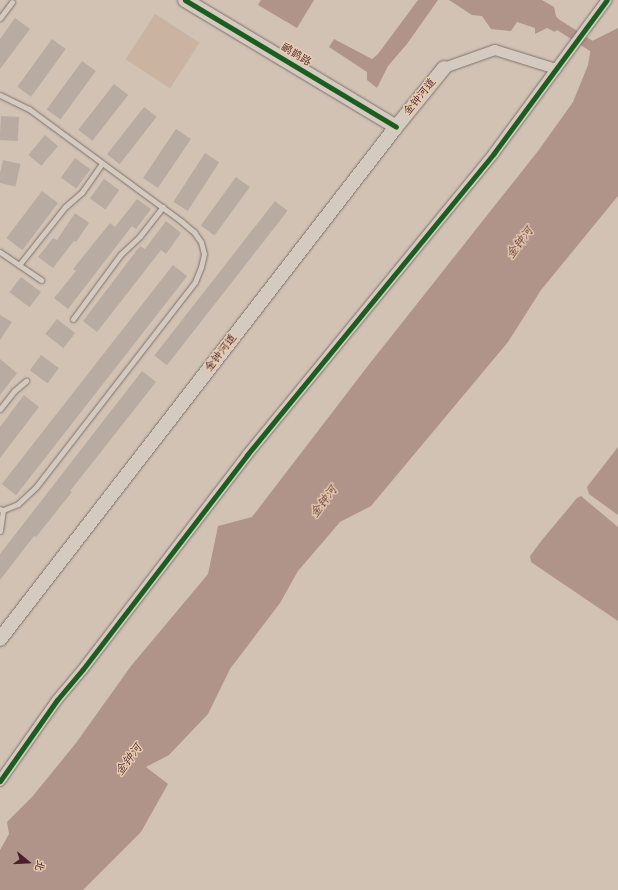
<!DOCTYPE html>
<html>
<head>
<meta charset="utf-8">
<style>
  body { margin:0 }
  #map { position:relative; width:618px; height:890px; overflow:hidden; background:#d1c2b4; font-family:Pangolin,"LXGW WenKai TC",sans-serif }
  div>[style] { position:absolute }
  .green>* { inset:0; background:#cab3a1; transform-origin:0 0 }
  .water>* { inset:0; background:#b19489 }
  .canal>* { height:10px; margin:-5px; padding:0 5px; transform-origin:5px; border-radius:5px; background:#b19489 }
  .building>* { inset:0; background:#b8aba2; transform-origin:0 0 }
  .roads { filter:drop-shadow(0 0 1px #7f706c) drop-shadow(0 0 1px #7f706c) }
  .lane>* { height:5px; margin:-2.5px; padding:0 2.5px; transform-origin:2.5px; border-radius:2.5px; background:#d4cabf }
  .street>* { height:10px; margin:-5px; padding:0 5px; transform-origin:5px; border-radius:5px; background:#d4cabf }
  .secondary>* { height:14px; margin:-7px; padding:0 7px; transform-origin:7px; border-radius:7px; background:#d4cabf }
  .cycleway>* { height:5px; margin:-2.5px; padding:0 2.5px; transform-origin:2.5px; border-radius:2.5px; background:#1b5e20 }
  span { translate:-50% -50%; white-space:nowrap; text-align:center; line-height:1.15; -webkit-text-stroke:3px #e7cdaf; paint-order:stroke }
  .street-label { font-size:11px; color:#4a1f2b }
  .water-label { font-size:12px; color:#5c333a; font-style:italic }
  .north { position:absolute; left:8px; top:842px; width:40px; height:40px; -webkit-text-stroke:3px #e7cdaf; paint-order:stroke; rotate:108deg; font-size:11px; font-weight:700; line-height:16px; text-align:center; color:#4a1f2b }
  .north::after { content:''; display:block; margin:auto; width:14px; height:18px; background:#4a1f2b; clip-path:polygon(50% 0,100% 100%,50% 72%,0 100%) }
</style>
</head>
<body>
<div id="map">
  <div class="green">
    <i style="left:155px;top:14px;width:53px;height:54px;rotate:33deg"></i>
  </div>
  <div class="water">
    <i style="clip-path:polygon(261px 0,314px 0,297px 28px,258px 5px)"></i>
    <i style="clip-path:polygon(418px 0,438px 0,407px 44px,388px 66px,377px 88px,367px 80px,367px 72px,329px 47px,334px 39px,372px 59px,378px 54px)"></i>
    <i style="clip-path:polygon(449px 0,542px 0,554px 7px,556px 16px,562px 24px,555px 32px,547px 28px,535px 34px,535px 28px,517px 22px,511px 31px,491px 29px,482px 16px,472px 15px)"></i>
    <i style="clip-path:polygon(618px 28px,618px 196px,541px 290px,508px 342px,371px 506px,340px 522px,298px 571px,280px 603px,230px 669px,208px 714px,169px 755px,146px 767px,168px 784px,141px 832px,83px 890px,0 890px,0 850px,9px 834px,7px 822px,32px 797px,76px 743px,131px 666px,208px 574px,218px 526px,252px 517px,367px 367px,538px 151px,573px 102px,588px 65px,592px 41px)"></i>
    <i style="clip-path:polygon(618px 447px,618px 515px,589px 494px,587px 487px)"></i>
    <i style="clip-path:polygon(581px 496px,618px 527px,618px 621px,531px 562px,530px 556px,542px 540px,577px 498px)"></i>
  </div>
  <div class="canal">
    <i style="left:549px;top:19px;width:82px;rotate:32.5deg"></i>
  </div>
  <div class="building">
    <i style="clip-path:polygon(15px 18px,30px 29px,0 69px,0 39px)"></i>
    <i style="left:52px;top:39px;width:17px;height:59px;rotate:36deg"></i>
    <i style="left:82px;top:61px;width:17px;height:60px;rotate:36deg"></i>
    <i style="left:114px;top:84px;width:18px;height:58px;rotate:38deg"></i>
    <i style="left:144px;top:107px;width:16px;height:60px;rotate:38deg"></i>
    <i style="left:1px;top:116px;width:18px;height:24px;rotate:3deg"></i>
    <i style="left:176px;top:129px;width:18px;height:59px;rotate:34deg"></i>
    <i style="left:45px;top:135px;width:17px;height:26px;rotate:40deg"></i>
    <i style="left:205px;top:153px;width:17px;height:58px;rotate:33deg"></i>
    <i style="left:75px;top:158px;width:19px;height:24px;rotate:36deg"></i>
    <i style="left:3px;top:160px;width:18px;height:23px;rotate:13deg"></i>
    <i style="left:236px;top:177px;width:17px;height:60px;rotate:36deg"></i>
    <i style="left:104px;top:179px;width:19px;height:24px;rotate:36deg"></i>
    <i style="left:42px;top:191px;width:20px;height:59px;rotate:37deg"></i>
    <i style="clip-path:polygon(137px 199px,151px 209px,136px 229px,132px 226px,68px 309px,54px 298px,76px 271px,73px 269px,110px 223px,115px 227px)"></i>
    <i style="left:275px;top:201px;width:16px;height:196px;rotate:38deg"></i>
    <i style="clip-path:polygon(75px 213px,89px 223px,76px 242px,74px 241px,53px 268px,38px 257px,53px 238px,57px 240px)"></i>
    <i style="clip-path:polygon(166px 221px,181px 233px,166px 254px,161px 250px,97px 332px,83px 321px,140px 246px,145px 249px)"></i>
    <i style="left:173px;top:265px;width:18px;height:278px;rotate:38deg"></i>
    <i style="left:21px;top:277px;width:25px;height:19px;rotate:37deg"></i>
    <i style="clip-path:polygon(0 315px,12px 322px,0 340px)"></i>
    <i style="left:57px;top:319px;width:23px;height:19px;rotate:38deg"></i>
    <i style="left:41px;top:355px;width:22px;height:19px;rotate:36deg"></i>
    <i style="clip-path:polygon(0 359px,17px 373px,0 395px)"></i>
    <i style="clip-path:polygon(142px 371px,156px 382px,70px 491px,72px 492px,36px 537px,34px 536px,0 580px,0 554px)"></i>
    <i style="clip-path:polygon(24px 395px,39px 407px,0 458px,0 427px)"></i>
  </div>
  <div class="roads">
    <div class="lane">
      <i style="left:0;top:18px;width:20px;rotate:-53deg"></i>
      <i style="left:0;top:95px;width:32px;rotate:26deg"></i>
      <i style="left:29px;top:109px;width:190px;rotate:36.4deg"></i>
      <i style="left:182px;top:222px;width:16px;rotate:40deg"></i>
      <i style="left:194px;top:232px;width:12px;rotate:55deg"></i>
      <i style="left:201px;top:242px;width:12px;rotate:76deg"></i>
      <i style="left:204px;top:254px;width:13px;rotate:103deg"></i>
      <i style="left:201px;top:267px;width:16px;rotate:112deg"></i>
      <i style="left:195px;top:282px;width:259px;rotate:127.8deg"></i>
      <i style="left:36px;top:487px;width:25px;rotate:137deg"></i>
      <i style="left:18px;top:504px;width:16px;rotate:158deg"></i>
      <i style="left:3px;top:510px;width:3px;rotate:-162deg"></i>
      <i style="left:0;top:252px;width:50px;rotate:34.3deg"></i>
      <i style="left:19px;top:265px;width:74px;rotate:-51.6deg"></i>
      <i style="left:65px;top:207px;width:23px;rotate:-41deg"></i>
      <i style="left:82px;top:192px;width:35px;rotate:-55deg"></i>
      <i style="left:73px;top:319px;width:81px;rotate:-53.6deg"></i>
      <i style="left:121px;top:254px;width:26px;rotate:-43deg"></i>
      <i style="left:140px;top:236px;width:37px;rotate:-52deg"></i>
      <i style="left:0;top:409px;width:23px;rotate:-52deg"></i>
      <i style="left:14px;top:391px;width:16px;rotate:-40deg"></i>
      <i style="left:0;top:531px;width:21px;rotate:-82deg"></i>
    </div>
    <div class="street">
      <i style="left:444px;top:68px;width:54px;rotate:-19.4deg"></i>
      <i style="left:495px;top:50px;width:64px;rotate:17.3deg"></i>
      <i style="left:0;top:781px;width:99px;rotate:-54.9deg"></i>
      <i style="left:57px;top:700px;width:40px;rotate:-50deg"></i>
      <i style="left:83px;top:669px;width:270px;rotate:-52.5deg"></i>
      <i style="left:247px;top:455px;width:390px;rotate:-50.7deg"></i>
      <i style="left:494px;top:153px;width:190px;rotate:-53.6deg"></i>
    </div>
    <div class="secondary">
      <i style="left:185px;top:0;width:246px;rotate:31deg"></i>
      <i style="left:0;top:639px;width:647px;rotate:-52.28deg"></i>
      <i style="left:396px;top:127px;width:76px;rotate:-50.9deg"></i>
    </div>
  </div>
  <div class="cycleway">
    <i style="left:185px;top:0;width:246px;rotate:31deg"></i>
    <i style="left:0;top:781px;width:99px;rotate:-54.9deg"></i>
    <i style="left:57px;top:700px;width:40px;rotate:-50deg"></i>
    <i style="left:83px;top:669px;width:270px;rotate:-52.5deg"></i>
    <i style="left:247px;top:455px;width:390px;rotate:-50.7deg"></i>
    <i style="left:494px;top:153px;width:190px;rotate:-53.6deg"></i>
  </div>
  <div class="street-label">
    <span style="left:296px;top:55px;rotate:31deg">鹂鹊路</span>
    <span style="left:420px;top:97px;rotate:-51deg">金钟河道</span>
    <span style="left:221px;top:353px;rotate:-52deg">金钟河道</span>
  </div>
  <div class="water-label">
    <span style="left:520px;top:243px;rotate:-53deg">金钟河</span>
    <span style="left:324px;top:502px;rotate:-53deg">金钟河</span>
    <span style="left:129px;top:760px;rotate:-53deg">金钟河</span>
  </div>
  <div class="north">北</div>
</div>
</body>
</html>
